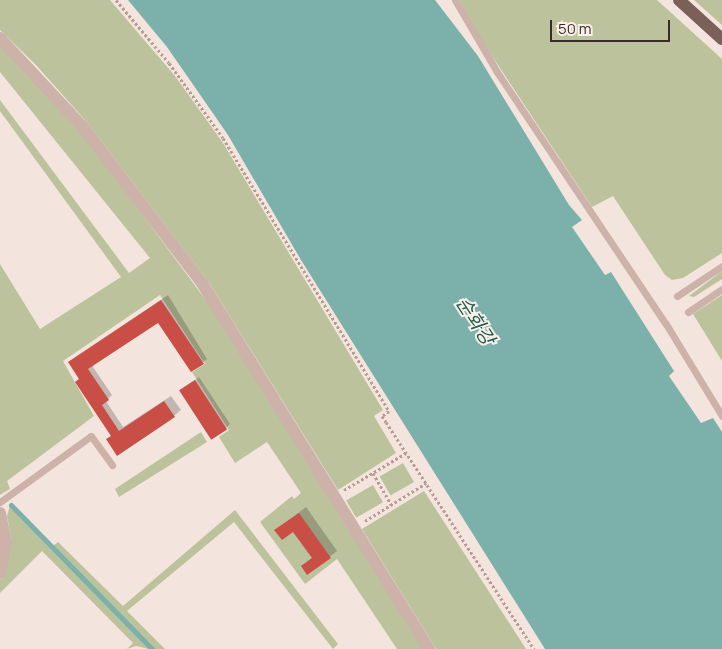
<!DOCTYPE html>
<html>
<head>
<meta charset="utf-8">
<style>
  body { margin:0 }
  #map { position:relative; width:722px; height:649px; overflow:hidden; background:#f3e5dd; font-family:Manrope,"Noto Sans KR",sans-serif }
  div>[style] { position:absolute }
  .green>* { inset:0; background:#bcc39c; transform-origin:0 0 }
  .water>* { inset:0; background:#7bb1aa }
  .shadow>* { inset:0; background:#0003 }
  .stream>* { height:5px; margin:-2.5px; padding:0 2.5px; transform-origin:2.5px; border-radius:2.5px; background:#7bb1aa }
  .building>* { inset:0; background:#c94e45; transform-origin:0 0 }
  .path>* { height:3px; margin-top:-1.5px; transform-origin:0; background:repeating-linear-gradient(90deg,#b89c92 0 2.5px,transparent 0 5px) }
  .service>* { height:7px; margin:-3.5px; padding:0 3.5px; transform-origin:3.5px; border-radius:3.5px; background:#ccb2a8 }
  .minor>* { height:12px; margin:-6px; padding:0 6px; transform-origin:6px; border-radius:6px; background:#ccb2a8 }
  .primary>* { height:12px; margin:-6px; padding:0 6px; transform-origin:6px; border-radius:6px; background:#7b5f59 }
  span { translate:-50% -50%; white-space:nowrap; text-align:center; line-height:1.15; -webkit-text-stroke:4px #faf0e9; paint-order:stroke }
  .water-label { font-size:19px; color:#1d5b54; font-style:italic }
  .scale { position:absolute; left:550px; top:20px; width:120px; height:22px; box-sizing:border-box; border:2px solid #382b29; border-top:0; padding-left:6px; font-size:15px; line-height:18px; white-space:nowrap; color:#382b29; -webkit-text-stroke:4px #faf0e9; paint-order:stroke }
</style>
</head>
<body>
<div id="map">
  <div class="green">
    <i style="clip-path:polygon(0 0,110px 0,175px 76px,223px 143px,383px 410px,374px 416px,396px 453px,338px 490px,208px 281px,85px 120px,36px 65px,0 30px)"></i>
    <i style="clip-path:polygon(459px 0,657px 0,722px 59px,722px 253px,683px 278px,672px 280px,665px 275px,613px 196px,592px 207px,482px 41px)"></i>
    <i style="clip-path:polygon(694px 0,722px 0,722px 25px)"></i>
    <i style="clip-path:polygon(0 44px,84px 136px,231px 334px,423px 649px,397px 649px,337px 559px,305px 584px,260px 522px,292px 496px,294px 499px,301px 493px,267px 442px,235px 463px,219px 437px,229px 430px,192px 372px,205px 364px,160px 295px,63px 361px,94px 416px,7px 481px,10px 489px,0 495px,0 264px,40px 329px,121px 277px,0 111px,0 100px,129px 273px,150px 258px,0 72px)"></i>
    <i style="clip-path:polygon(722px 271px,722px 279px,694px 297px,689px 296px)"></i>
    <i style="clip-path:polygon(722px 295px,722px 361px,693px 314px)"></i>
    <i style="clip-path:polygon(201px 432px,207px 442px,119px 497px,115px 489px)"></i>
    <i style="left:403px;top:463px;width:22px;height:27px;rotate:60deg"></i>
    <i style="left:373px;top:485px;width:20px;height:31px;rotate:60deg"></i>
    <i style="clip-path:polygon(424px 491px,526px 649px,436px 649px,362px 529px)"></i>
    <i style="clip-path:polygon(10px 505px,149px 649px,136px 646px,127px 649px,133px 643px,42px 551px,0 593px,0 579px,5px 571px,11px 539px,7px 516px)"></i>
    <i style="clip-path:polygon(235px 510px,338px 644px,333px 649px,234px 522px,127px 611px,165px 649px,155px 649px,53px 546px,58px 542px,123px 606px)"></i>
  </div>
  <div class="water">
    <i style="clip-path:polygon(128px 0,435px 0,478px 56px,569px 205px,582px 220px,572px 227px,605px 275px,611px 272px,674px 371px,669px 376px,701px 423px,713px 418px,722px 432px,722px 649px,545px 649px,301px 260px,228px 135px,167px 47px)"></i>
  </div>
  <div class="shadow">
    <i style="clip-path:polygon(168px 295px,207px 359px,192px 370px,164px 318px,94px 363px,93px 367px,112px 395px,106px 401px,123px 427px,171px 396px,181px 410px,174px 416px,112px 435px,69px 362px)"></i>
    <i style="clip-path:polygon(199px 377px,230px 424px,226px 428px,181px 390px)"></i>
    <i style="clip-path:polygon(306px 507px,337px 551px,308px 573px,303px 566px,313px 557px,293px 530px,276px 530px)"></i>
  </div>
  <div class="stream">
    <i style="left:11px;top:505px;width:202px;rotate:45.6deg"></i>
  </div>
  <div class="building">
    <i style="clip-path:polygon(161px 300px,204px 364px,191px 372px,158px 323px,88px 369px,109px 400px,102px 405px,119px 431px,164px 401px,175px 417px,117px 456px,106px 439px,111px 436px,75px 382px,79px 379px,68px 362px)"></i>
    <i style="left:195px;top:380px;width:59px;height:19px;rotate:57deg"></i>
    <i style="clip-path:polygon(299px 513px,331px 558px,307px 575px,301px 566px,312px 558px,293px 532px,282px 540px,274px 530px)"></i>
  </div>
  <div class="path">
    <i style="left:116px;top:0;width:82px;rotate:49.9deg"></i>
    <i style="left:169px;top:63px;width:92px;rotate:54.2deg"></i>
    <i style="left:223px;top:138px;width:320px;rotate:58.7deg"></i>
    <i style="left:389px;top:411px;width:9px;rotate:144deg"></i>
    <i style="left:382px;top:416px;width:7px;rotate:56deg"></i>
    <i style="left:386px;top:422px;width:271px;rotate:56.9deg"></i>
    <i style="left:373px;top:473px;width:36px;rotate:60deg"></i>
    <i style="left:344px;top:490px;width:72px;rotate:-30.8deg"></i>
    <i style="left:365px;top:521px;width:72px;rotate:-31.9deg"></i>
  </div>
  <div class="service">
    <i style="left:455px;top:0;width:83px;rotate:59.7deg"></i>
    <i style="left:497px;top:72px;width:303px;rotate:56.2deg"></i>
    <i style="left:666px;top:324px;width:108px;rotate:58.7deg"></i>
    <i style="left:677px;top:296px;width:54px;rotate:-33.7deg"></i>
    <i style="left:688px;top:312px;width:41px;rotate:-34.1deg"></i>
    <i style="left:0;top:502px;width:112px;rotate:-36deg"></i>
    <i style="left:91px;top:436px;width:36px;rotate:54deg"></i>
  </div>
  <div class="minor">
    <i style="left:0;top:38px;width:120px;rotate:47deg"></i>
    <i style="left:82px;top:126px;width:198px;rotate:52.6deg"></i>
    <i style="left:202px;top:283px;width:431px;rotate:58.2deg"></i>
    <i style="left:0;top:513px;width:31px;rotate:79deg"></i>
    <i style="left:6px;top:543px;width:30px;rotate:102deg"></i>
  </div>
  <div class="primary">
    <i style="left:679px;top:0;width:58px;rotate:42.2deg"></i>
  </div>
  <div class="water-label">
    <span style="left:475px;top:321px;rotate:57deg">순화강</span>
  </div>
  <div class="scale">50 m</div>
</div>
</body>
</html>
